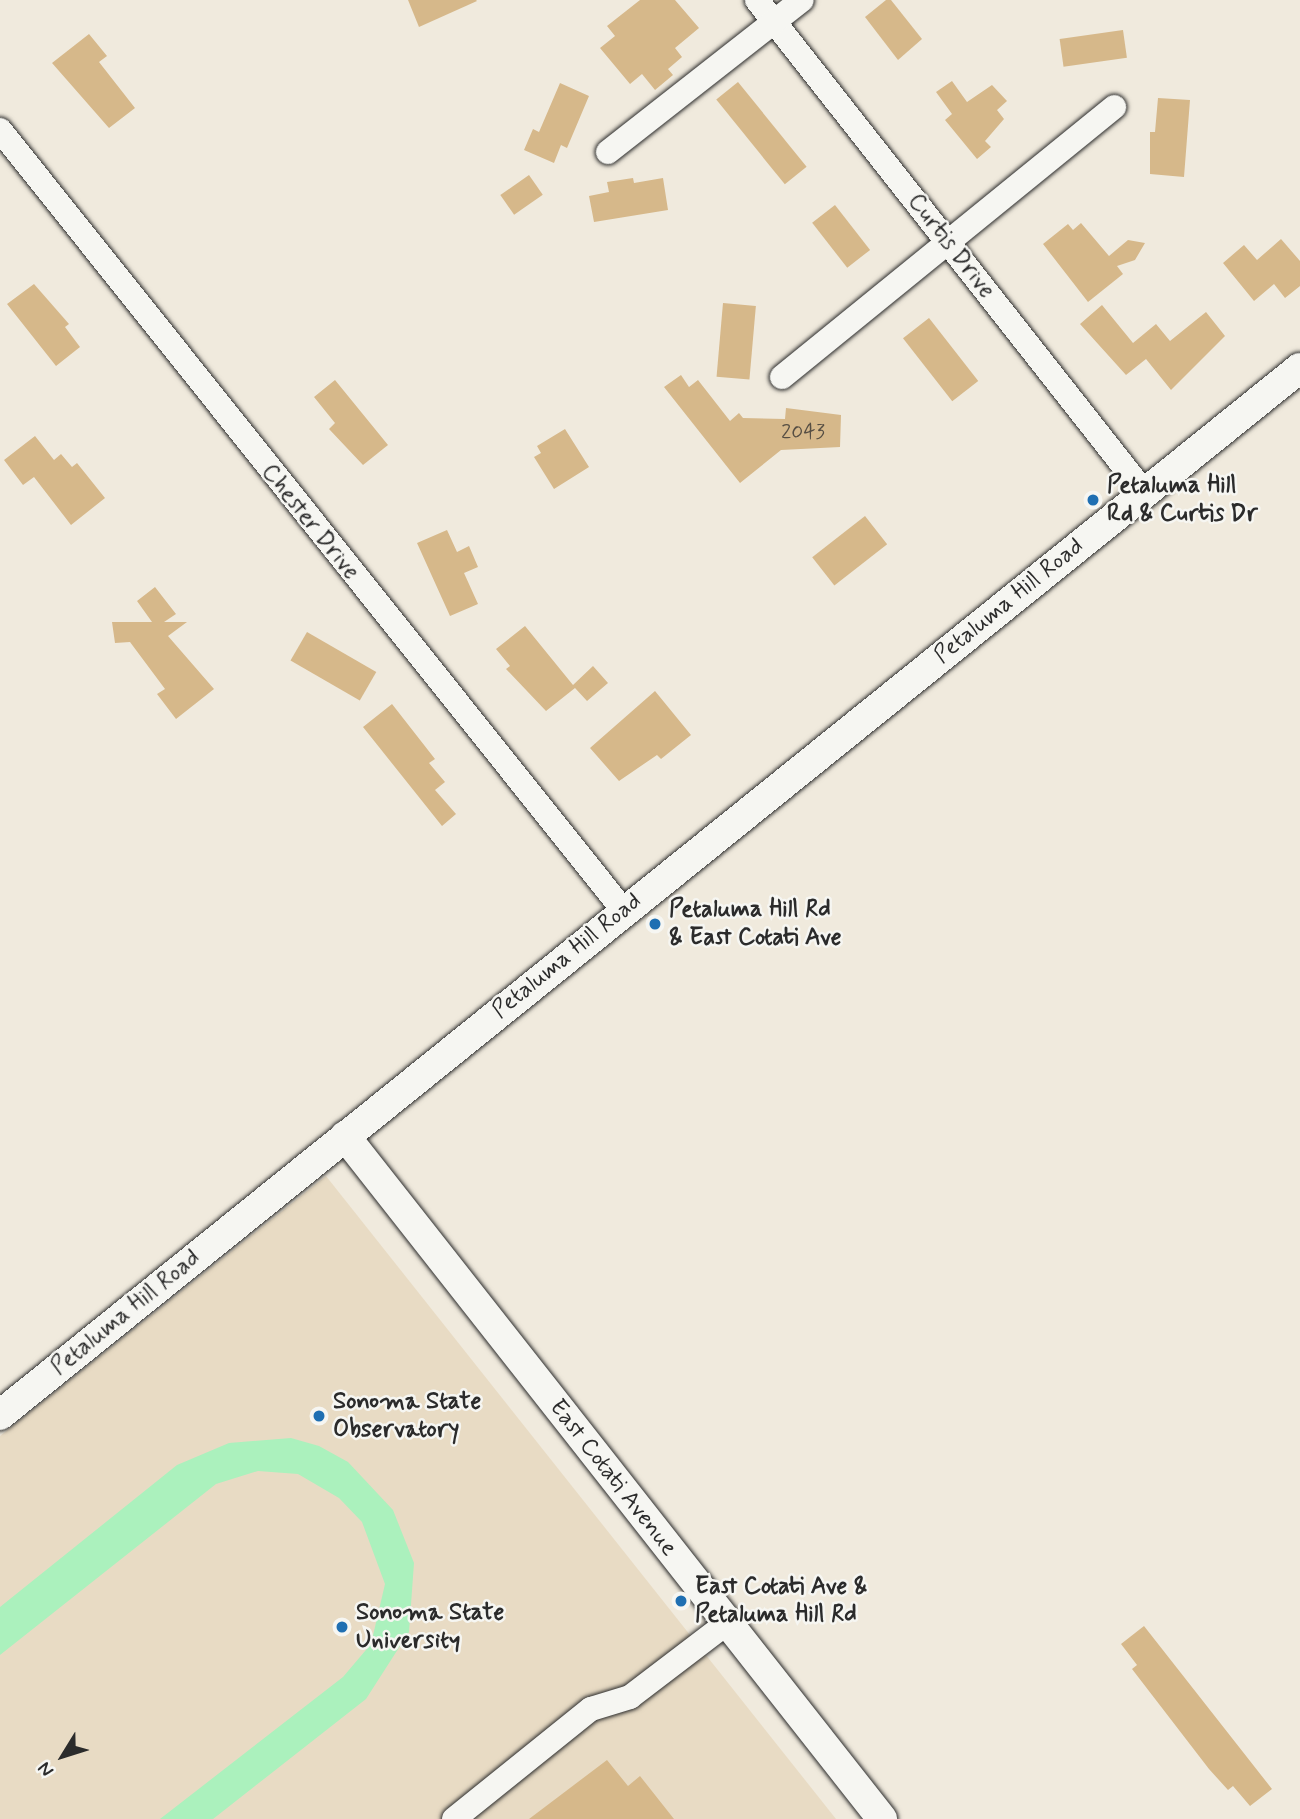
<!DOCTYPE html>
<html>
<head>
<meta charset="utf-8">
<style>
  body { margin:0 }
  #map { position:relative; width:1300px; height:1819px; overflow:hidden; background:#f0eadd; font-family:Mynerve,sans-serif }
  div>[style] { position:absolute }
  .built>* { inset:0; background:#e8dbc4 }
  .green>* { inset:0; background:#abf1bd }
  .building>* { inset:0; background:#d6b88a; transform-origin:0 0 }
  .roads { filter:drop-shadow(0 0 2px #2b2b2b) drop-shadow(0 0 2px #2b2b2b) }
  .minor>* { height:24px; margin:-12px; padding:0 12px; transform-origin:12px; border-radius:12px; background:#f6f6f2 }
  .major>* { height:30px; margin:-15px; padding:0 15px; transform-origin:15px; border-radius:15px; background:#f6f6f2 }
  .dots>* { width:19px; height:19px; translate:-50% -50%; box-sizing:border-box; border:4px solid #f6f6f2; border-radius:50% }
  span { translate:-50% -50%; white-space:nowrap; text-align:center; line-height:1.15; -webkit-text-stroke:5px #f6f6f2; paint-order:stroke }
  .number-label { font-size:21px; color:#564e43 }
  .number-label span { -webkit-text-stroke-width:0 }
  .street-label { font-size:24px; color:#2b2b2b }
  .poi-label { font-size:24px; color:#2b2b2b; font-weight:700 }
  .left { translate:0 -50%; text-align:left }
  .north { position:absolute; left:28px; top:1721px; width:70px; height:70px; -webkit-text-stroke:5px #f6f6f2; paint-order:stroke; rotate:232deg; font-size:19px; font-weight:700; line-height:28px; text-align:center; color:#2b2b2b }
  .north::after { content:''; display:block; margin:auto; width:24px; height:32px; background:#2b2b2b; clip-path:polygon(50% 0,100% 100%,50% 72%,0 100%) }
</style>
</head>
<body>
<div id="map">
  <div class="built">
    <i style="clip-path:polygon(326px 1176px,836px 1819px,0 1819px,0 1436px)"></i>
  </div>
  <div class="green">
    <i style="clip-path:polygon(291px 1438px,319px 1446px,348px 1462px,393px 1510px,414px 1563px,409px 1632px,366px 1699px,213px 1819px,160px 1819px,343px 1677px,371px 1644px,385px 1584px,362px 1522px,339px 1498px,298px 1474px,258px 1471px,216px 1484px,0 1655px,0 1607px,177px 1465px,229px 1443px)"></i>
  </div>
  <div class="building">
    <i style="clip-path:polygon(408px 0,476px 0,477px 1px,419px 27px)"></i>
    <i style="clip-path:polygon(640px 0,675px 0,699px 28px,675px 48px,682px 57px,668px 69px,673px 75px,655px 90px,642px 74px,630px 84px,600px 48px,615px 36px,607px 26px)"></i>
    <i style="clip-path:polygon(886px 0,891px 0,922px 39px,898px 60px,865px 17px)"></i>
    <i style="left:1123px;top:30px;width:28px;height:64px;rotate:82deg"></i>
    <i style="clip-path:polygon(89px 34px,107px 56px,99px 62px,135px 108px,109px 128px,52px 63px)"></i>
    <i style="clip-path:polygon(952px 81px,967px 102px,992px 85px,1007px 101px,997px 110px,1004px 119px,985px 141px,991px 147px,977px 159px,945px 120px,952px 114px,936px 92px)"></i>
    <i style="left:738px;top:82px;width:109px;height:28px;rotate:51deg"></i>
    <i style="clip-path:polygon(560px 83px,589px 96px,567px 148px,561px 145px,554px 163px,524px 150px,533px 129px,539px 132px)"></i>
    <i style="clip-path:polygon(1158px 98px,1190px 100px,1184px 177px,1150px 174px,1150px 132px,1155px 132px)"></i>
    <i style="left:529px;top:175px;width:24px;height:35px;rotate:55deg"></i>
    <i style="clip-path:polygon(633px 178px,634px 183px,663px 178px,668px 210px,594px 222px,589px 196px,609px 192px,607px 182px)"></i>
    <i style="left:835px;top:205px;width:57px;height:29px;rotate:52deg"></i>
    <i style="clip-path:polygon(1081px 223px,1109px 256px,1128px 240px,1145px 243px,1135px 260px,1117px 266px,1123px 274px,1088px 302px,1043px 244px,1068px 224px,1073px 230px)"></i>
    <i style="clip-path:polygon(1281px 239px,1300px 261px,1300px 286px,1285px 298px,1274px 284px,1254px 301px,1223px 263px,1244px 245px,1257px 260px)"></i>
    <i style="clip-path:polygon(34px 284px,69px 324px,65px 327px,80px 347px,56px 366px,7px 304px)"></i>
    <i style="left:723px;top:303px;width:33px;height:74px;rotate:5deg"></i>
    <i style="clip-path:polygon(1102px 305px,1133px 343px,1156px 324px,1170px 341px,1206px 312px,1225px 336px,1171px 390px,1146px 359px,1126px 375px,1080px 324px)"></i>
    <i style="left:929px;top:318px;width:80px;height:33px;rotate:52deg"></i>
    <i style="clip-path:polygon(681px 375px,689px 387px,698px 380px,730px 421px,739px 413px,743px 418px,785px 419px,786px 408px,841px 415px,840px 447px,781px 450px,740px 483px,664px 387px)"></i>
    <i style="clip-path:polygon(335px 380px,388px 445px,363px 465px,329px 429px,335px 423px,314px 397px)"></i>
    <i style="clip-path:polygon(565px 429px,589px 467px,554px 489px,534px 457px,541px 453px,537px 446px)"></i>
    <i style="clip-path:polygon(35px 436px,54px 460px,61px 454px,72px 467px,77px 463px,105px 498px,71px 525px,34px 477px,23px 485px,4px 460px)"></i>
    <i style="left:865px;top:516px;width:36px;height:67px;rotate:52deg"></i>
    <i style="clip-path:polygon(447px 530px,457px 552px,469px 546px,478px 567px,464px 573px,478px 604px,450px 616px,417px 543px)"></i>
    <i style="clip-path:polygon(155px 587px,176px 614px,164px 622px,187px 622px,168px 636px,214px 689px,176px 719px,157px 694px,165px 689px,130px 642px,115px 643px,112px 622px,152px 622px,137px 601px)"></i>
    <i style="clip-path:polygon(525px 626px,573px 685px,593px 666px,608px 683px,587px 701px,575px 688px,546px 711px,506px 669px,510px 666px,496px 649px)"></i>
    <i style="left:307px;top:632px;width:80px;height:33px;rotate:30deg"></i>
    <i style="clip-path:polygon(655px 691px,691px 735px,661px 759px,657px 755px,619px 781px,590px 748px)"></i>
    <i style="clip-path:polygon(392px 704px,435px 759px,429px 763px,445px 782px,435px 790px,456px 814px,442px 826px,363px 727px)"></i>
    <i style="clip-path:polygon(1144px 1626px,1272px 1789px,1250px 1806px,1233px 1786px,1228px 1790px,1209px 1769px,1132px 1669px,1137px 1665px,1121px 1644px)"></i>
    <i style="clip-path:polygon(607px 1760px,628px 1786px,640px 1776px,674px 1819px,529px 1819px)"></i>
  </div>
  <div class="roads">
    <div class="minor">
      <i style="left:757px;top:0;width:626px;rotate:51.81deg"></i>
      <i style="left:0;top:130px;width:1000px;rotate:51.38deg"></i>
      <i style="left:608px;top:152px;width:246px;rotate:-38.1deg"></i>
      <i style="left:782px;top:377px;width:428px;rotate:-39.1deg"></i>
      <i style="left:454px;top:1819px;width:176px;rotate:-38.8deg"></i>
      <i style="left:591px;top:1709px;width:41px;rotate:-17.1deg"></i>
      <i style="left:630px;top:1697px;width:122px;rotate:-37.3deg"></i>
    </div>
    <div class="major">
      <i style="left:345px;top:1136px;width:869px;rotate:51.82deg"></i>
      <i style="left:0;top:1415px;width:1669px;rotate:-38.85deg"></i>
    </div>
  </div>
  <div class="dots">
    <i style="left:1093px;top:500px;background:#1f6fb2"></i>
    <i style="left:655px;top:924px;background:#1f6fb2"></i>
    <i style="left:319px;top:1416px;background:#1f6fb2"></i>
    <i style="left:681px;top:1601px;background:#1f6fb2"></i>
    <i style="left:342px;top:1627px;background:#1f6fb2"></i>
  </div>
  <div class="number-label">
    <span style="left:803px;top:432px">2043</span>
  </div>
  <div class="street-label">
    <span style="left:951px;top:246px;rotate:52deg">Curtis Drive</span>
    <span style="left:310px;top:522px;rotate:51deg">Chester Drive</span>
    <span style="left:1009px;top:601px;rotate:-39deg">Petaluma Hill Road</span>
    <span style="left:567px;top:956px;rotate:-39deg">Petaluma Hill Road</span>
    <span style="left:126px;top:1313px;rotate:-39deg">Petaluma Hill Road</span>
    <span style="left:613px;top:1478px;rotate:52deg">East Cotati Avenue</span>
  </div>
  <div class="poi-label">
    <span class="left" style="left:1107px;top:500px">Petaluma Hill<br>Rd &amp; Curtis Dr</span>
    <span class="left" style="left:669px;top:924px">Petaluma Hill Rd<br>&amp; East Cotati Ave</span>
    <span class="left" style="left:333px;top:1416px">Sonoma State<br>Observatory</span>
    <span class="left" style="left:695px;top:1601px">East Cotati Ave &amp;<br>Petaluma Hill Rd</span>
    <span class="left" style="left:356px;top:1627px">Sonoma State<br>University</span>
  </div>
  <div class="north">N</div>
</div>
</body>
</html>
